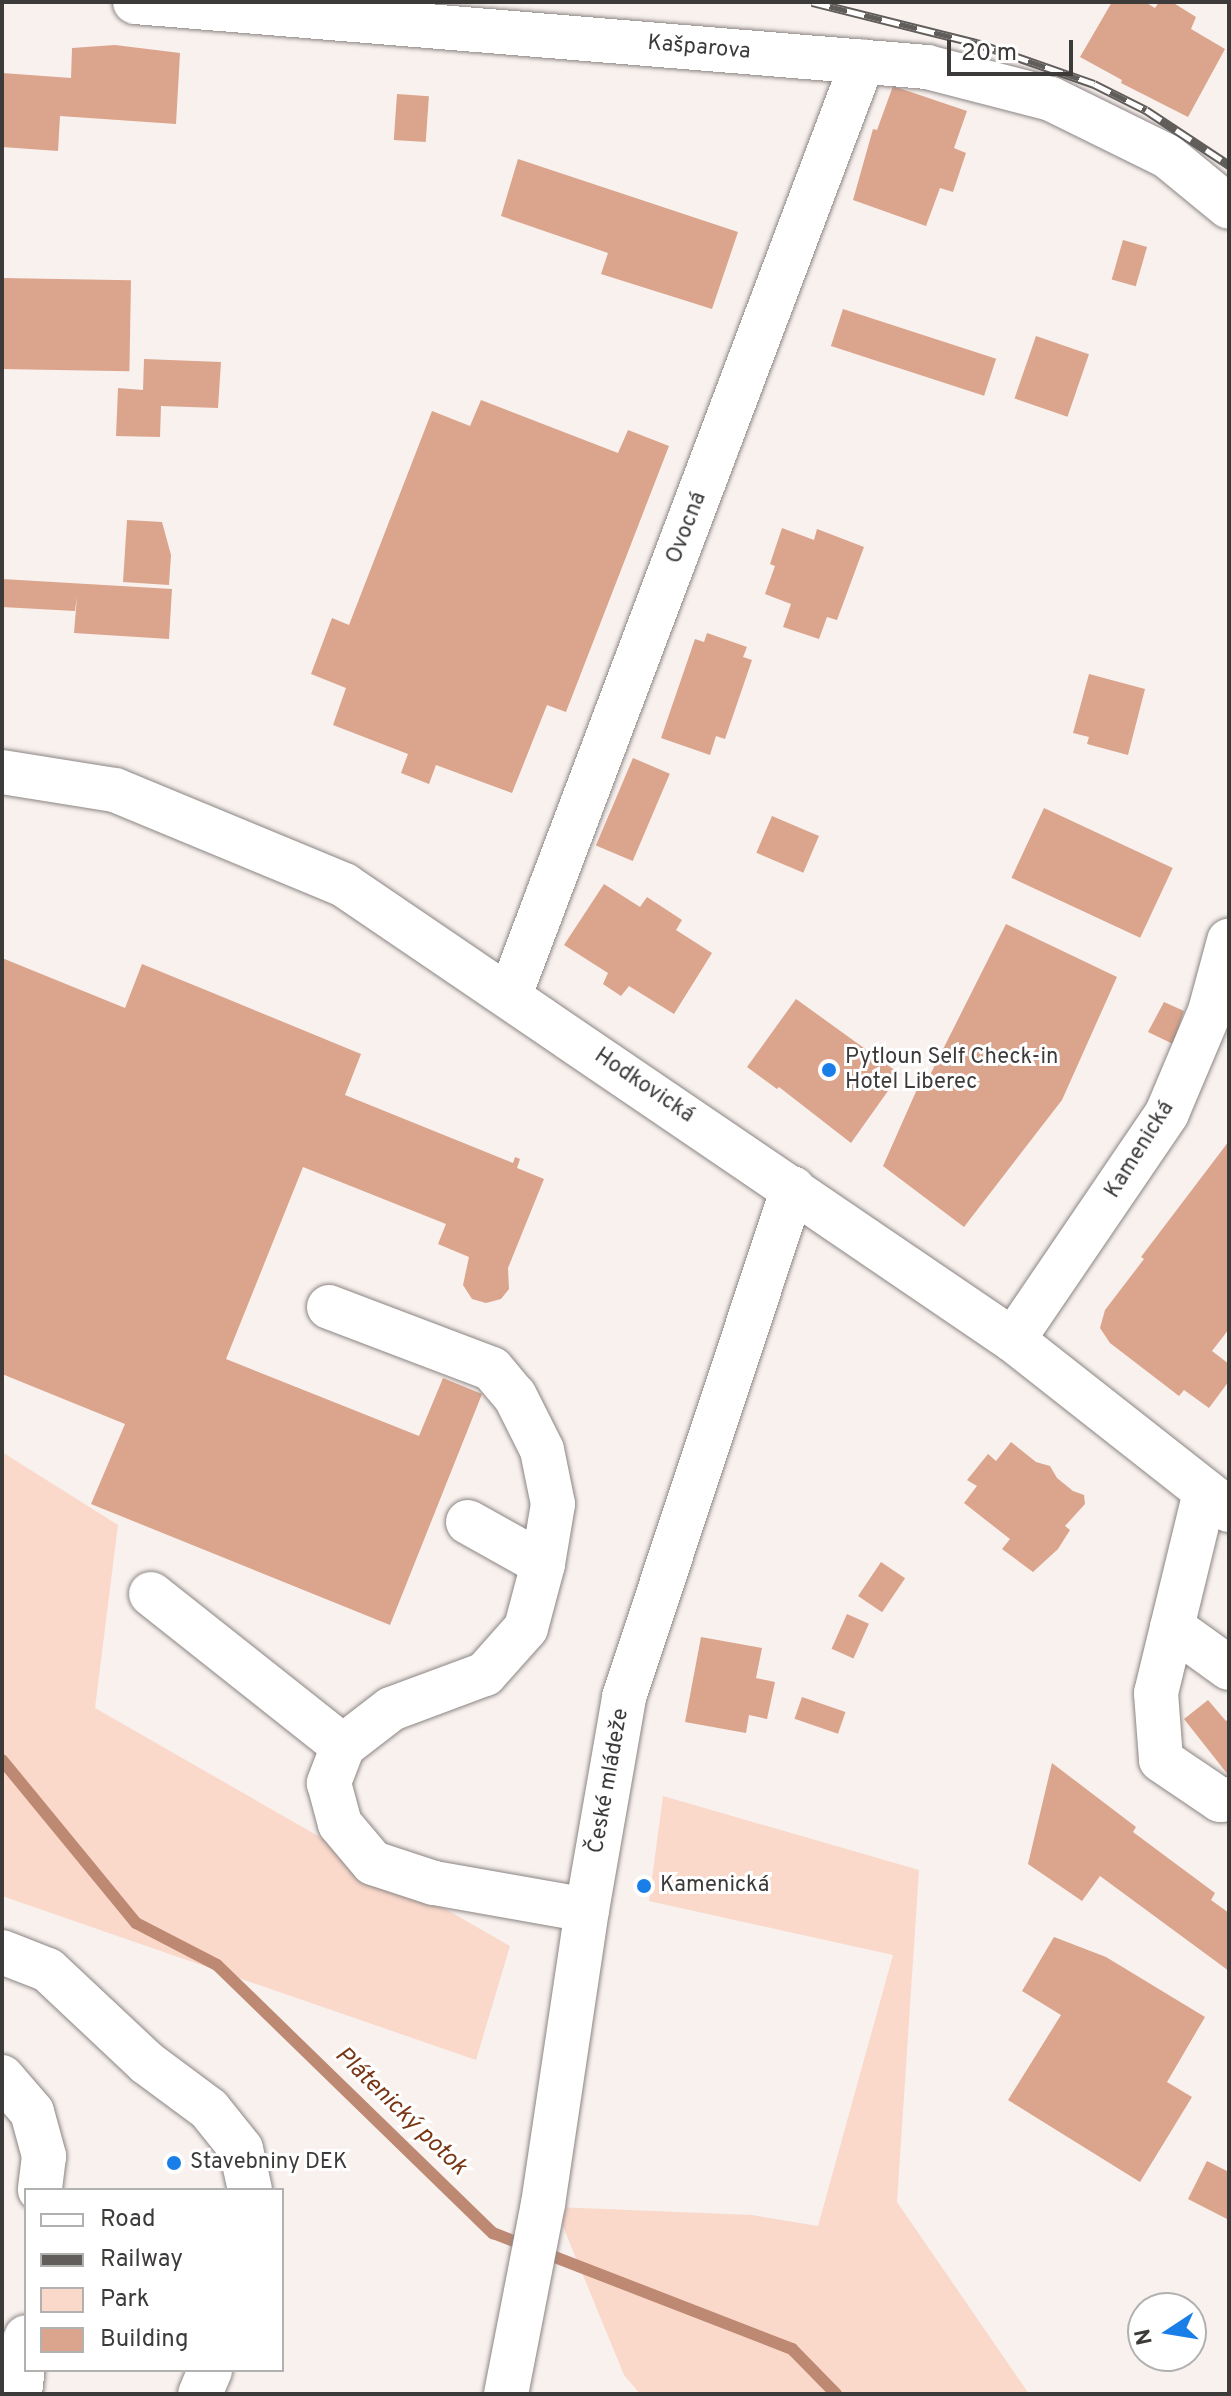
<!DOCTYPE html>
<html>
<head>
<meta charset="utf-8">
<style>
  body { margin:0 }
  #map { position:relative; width:1231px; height:2396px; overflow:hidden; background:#f8f1ee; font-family:Overpass,sans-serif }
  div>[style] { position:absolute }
  .green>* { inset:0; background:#fad9cb }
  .stream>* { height:12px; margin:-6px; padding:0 6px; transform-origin:6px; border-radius:6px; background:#be8972 }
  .building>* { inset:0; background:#dba48c; transform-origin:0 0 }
  .roads { filter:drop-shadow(0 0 2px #8b8583) drop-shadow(0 0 2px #8b8583) }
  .minor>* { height:44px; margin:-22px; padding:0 22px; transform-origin:22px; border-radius:22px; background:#fff }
  .rail>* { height:9px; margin-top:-4.5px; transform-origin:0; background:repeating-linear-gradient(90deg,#fff 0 18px,#605d5b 0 36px); box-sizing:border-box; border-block:2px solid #605d5b }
  .dots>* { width:22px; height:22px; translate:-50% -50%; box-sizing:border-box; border:4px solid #fff; border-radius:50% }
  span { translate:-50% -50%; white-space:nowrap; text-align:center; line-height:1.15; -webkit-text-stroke:6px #fff; paint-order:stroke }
  .street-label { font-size:22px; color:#3d3b3a }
  .poi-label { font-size:22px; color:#3d3b3a }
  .left { translate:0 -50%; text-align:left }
  .water-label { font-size:24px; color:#793615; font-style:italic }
  .frame { position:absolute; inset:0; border:4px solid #3d3b3a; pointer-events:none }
  .legend { position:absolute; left:24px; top:2188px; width:260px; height:184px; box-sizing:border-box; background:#fff; border:2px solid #b1b1b0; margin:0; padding:10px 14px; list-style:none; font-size:24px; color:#3d3b3a }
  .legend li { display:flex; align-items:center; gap:16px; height:40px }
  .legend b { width:40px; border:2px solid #b1b1b0 }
  .north { position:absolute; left:1127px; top:2292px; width:80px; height:80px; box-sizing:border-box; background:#fff; border:2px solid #b1b1b0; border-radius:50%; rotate:258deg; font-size:22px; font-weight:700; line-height:32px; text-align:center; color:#3d3b3a }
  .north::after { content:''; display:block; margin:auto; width:28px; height:36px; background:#197ee7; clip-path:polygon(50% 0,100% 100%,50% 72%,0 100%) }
  .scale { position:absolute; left:947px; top:40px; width:126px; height:36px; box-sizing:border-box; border:4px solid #3d3b3a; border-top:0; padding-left:10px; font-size:24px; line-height:28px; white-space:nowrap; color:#3d3b3a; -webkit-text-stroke:6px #fff; paint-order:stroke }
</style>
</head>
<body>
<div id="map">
  <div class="green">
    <i style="clip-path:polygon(2px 1452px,118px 1525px,95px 1708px,510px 1946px,476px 2060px,2px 1896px)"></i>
    <i style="clip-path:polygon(663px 1796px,919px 1870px,897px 2202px,1029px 2394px,640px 2394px,624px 2375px,555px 2207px,752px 2215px,818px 2226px,893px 1955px,649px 1901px)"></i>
  </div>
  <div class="stream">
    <i style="left:2px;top:1760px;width:211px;rotate:50.6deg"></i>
    <i style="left:136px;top:1923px;width:91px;rotate:27.4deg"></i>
    <i style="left:217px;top:1965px;width:385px;rotate:44.2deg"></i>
    <i style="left:493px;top:2233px;width:321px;rotate:21.2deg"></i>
    <i style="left:792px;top:2349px;width:63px;rotate:45.6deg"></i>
  </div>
  <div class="building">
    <i style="clip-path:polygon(1112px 2px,1145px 2px,1155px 8px,1159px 2px,1172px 2px,1196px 17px,1191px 29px,1225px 49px,1188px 117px,1121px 83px,1122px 80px,1080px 57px)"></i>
    <i style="clip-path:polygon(115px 45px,180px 53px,176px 124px,60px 116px,58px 151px,2px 147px,2px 73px,71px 78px,72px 48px)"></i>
    <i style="clip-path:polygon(893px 86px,967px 111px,954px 148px,966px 153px,953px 192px,940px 188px,926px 226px,853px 200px,873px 129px,877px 130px)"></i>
    <i style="left:397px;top:94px;width:32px;height:46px;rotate:4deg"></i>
    <i style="clip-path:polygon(518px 159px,738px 232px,712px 309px,601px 274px,608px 253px,501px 216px)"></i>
    <i style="left:1123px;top:240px;width:25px;height:41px;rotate:16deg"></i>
    <i style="left:2px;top:278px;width:129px;height:91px;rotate:1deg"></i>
    <i style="left:843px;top:309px;width:161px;height:39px;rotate:18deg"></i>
    <i style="left:1036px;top:336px;width:56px;height:66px;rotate:19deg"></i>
    <i style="clip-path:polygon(144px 359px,221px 362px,218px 408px,161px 406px,160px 437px,116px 436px,118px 388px,143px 390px)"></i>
    <i style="clip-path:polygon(481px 400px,618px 453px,628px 430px,669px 446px,566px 712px,547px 705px,512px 793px,436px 765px,429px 784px,401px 773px,408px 754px,333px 725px,346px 688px,311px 674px,332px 618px,349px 625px,432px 411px,470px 426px)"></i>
    <i style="clip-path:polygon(127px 520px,162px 522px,171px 555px,169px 585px,123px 582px)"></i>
    <i style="clip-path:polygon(782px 528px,814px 540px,817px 529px,864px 547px,837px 620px,827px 617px,819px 639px,783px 627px,791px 604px,765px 594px,775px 566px,770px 564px)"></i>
    <i style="clip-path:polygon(2px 579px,172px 589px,169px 639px,74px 633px,77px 596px,75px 611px,2px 607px)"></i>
    <i style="clip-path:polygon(707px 633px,747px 647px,743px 657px,752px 660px,725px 739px,716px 736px,710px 755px,661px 738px,695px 639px,704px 642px)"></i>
    <i style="clip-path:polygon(1089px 674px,1145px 689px,1128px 755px,1087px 744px,1089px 737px,1073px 733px)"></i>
    <i style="left:633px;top:758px;width:40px;height:95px;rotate:23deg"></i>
    <i style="left:1044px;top:808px;width:142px;height:77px;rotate:25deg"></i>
    <i style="left:772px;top:816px;width:51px;height:40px;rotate:23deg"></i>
    <i style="clip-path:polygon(604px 884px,640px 907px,647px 897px,682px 920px,676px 930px,712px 953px,674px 1014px,629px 986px,621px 996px,603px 984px,608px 973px,564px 945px)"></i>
    <i style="clip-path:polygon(1006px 924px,1117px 977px,1062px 1100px,964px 1227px,883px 1166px,922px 1078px,927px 1081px)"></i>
    <i style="clip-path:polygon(2px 958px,125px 1008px,142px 964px,213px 993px,361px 1054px,345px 1095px,513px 1163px,515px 1157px,520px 1159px,517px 1168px,544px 1179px,508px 1268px,509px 1289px,501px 1299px,486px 1303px,472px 1299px,463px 1285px,469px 1257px,438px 1244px,446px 1224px,303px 1167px,226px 1359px,419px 1436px,443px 1378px,482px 1394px,390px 1625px,91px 1504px,125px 1424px,2px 1374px)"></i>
    <i style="clip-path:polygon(796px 999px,900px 1074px,851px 1143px,779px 1087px,777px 1089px,747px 1067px)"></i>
    <i style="clip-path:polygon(1164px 1002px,1184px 1011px,1173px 1044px,1148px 1032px)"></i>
    <i style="clip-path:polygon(1229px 1141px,1229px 1329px,1212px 1351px,1229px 1364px,1229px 1381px,1209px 1408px,1184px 1390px,1179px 1396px,1110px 1343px,1100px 1328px,1105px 1310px,1144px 1259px,1141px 1257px)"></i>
    <i style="clip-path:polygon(1011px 1442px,1036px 1462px,1050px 1466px,1057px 1478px,1073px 1491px,1084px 1495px,1085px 1504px,1065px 1526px,1070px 1530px,1058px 1549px,1033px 1572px,1002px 1549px,1010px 1539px,964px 1503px,977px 1486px,967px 1480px,988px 1454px,996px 1461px)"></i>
    <i style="left:881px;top:1562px;width:29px;height:41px;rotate:34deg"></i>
    <i style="left:847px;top:1614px;width:24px;height:38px;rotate:24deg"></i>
    <i style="clip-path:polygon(701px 1637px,762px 1648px,756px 1678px,775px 1682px,767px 1719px,749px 1715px,746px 1733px,685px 1722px)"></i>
    <i style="left:802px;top:1697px;width:46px;height:23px;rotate:19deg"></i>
    <i style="clip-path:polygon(1208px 1700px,1226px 1721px,1229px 1719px,1229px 1776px,1184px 1719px)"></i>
    <i style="clip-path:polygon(1052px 1763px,1136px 1827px,1133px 1832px,1215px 1893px,1211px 1900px,1229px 1913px,1229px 1971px,1100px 1876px,1082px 1901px,1028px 1864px)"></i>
    <i style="clip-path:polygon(1054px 1937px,1106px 1957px,1205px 2017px,1167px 2082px,1192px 2097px,1140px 2182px,1008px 2100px,1061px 2015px,1022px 1991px)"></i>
    <i style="clip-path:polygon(1207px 2161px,1229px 2172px,1229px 2220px,1188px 2199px)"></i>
  </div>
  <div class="roads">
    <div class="minor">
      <i style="left:135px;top:2px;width:795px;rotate:4.69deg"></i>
      <i style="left:927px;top:67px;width:128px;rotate:14.5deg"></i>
      <i style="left:1051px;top:99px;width:129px;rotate:26.2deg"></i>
      <i style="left:1167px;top:156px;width:80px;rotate:39.4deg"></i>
      <i style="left:2px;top:772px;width:114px;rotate:9.1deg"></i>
      <i style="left:115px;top:790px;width:248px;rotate:22.5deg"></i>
      <i style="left:344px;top:885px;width:809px;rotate:34.22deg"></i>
      <i style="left:1013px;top:1340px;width:275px;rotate:38.2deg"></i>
      <i style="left:510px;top:995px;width:998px;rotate:-69.3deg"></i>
      <i style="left:329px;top:1307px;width:174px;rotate:20.8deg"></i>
      <i style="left:492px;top:1369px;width:35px;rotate:50deg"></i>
      <i style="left:515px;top:1396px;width:60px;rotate:63.4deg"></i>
      <i style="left:542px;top:1450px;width:55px;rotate:78.5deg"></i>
      <i style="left:553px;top:1504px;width:61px;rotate:99.5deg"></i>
      <i style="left:543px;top:1564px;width:66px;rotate:104.9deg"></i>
      <i style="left:526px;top:1628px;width:62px;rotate:131.7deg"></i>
      <i style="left:485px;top:1674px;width:100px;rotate:159.6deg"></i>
      <i style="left:391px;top:1709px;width:61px;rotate:142.4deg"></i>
      <i style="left:343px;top:1746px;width:40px;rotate:111deg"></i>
      <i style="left:329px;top:1783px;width:42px;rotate:75deg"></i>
      <i style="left:340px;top:1824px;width:51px;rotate:49.8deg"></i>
      <i style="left:373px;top:1863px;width:64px;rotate:18.2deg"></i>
      <i style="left:434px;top:1883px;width:155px;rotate:10deg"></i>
      <i style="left:1013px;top:1340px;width:274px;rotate:-55.8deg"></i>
      <i style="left:1167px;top:1113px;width:111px;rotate:-67.1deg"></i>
      <i style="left:1210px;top:1011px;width:73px;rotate:-74.8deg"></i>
      <i style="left:1205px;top:1492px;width:207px;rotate:103.7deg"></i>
      <i style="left:1156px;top:1693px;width:67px;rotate:85.7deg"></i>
      <i style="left:1161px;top:1760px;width:71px;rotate:34.1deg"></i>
      <i style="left:1220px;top:1800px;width:9px;rotate:-6deg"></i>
      <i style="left:468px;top:1522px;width:86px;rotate:29.2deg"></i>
      <i style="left:151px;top:1594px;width:245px;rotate:38.4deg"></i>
      <i style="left:1172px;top:1627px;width:70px;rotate:35.7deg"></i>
      <i style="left:2px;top:1952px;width:49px;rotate:21.4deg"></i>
      <i style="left:48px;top:1970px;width:136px;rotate:43.2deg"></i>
      <i style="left:147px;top:2063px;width:77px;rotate:36.6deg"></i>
      <i style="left:209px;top:2109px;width:51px;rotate:51.3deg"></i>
      <i style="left:241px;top:2149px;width:42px;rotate:77.6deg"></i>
      <i style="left:2px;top:2077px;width:46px;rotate:49.4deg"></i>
      <i style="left:32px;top:2112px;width:46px;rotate:74.7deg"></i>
      <i style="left:44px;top:2156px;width:34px;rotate:97deg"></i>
      <i style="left:20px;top:2394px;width:57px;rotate:-84deg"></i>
      <i style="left:200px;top:2394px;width:26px;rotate:-67deg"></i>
      <i style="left:506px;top:2394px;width:194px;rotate:-79deg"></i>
      <i style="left:543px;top:2204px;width:297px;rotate:-81.5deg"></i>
      <i style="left:587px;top:1910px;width:216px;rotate:-80.1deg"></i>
      <i style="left:624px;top:1697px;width:536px;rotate:-71.63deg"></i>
    </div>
  </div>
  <div class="rail">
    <i style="left:812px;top:2px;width:170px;rotate:14deg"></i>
    <i style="left:977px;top:43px;width:124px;rotate:19.3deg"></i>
    <i style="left:1094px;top:84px;width:58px;rotate:26.6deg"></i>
    <i style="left:1146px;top:110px;width:100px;rotate:33.5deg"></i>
  </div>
  <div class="dots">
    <i style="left:829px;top:1070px;background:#197ee7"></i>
    <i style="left:644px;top:1886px;background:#197ee7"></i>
    <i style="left:174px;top:2163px;background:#197ee7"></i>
  </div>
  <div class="street-label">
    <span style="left:699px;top:48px;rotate:5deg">Kašparova</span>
    <span style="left:687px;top:528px;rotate:-69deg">Ovocná</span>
    <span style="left:644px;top:1086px;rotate:34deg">Hodkovická</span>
    <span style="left:1140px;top:1150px;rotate:-58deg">Kamenická</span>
    <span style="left:609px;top:1781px;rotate:-80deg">České mládeže</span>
  </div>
  <div class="poi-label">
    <span class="left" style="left:845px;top:1070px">Pytloun Self Check-in<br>Hotel Liberec</span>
    <span class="left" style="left:660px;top:1886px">Kamenická</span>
    <span class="left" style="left:190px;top:2163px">Stavebniny DEK</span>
  </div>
  <div class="water-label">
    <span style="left:400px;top:2112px;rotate:44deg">Plátenický potok</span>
  </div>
  <div class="frame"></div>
  <ul class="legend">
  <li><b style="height:10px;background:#fff"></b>Road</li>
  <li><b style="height:10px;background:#605d5b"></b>Railway</li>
  <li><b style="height:22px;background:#fad9cb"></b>Park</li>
  <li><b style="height:22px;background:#dba48c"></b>Building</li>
  </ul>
  <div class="north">N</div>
  <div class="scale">20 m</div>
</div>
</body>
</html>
